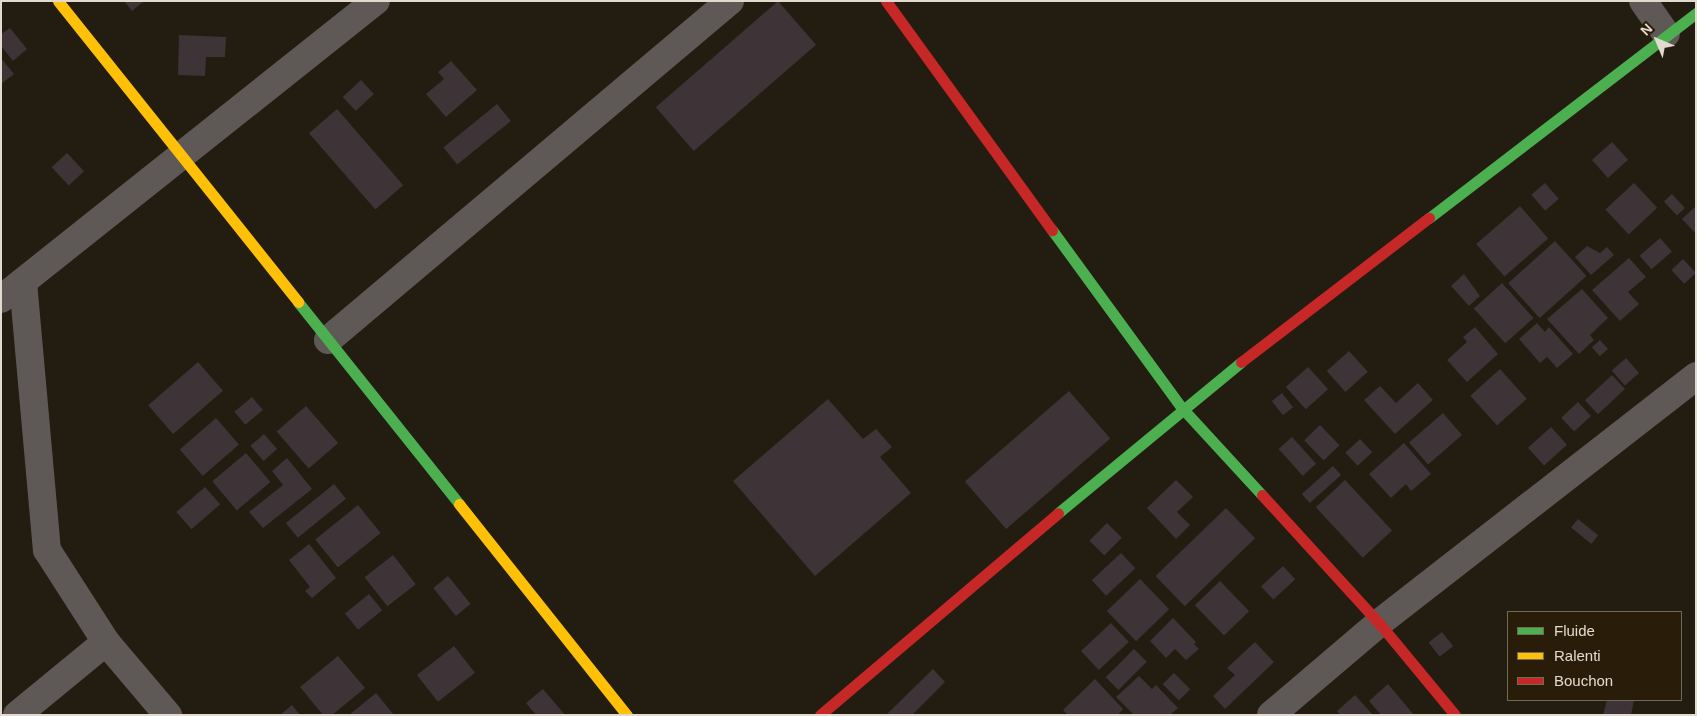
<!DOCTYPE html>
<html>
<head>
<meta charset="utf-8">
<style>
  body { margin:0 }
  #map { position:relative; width:1697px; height:716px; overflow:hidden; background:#221c11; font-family:Arial,sans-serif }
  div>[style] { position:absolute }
  .building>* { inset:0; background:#3e3337; transform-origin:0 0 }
  .street>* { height:28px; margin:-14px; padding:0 14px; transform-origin:14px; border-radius:14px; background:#5e5957 }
  .fast>* { height:11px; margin:-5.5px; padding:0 5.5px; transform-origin:5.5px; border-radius:5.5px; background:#4caf50 }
  .slow>* { height:11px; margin:-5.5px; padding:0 5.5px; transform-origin:5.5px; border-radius:5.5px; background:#ffc107 }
  .jam>* { height:11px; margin:-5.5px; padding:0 5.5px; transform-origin:5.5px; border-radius:5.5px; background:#c62828 }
  span { translate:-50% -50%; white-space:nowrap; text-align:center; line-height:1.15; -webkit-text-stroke:4.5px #291d0a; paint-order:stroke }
  .frame { position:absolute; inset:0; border:2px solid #e2dace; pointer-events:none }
  .legend { position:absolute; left:1507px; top:611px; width:175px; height:90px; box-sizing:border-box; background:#291d0a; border:1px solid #736958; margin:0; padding:6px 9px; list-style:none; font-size:15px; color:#e2dace }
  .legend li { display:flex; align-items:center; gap:10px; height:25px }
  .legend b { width:25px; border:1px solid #736958 }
  .north { position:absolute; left:1632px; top:15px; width:50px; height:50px; -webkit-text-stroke:4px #291d0a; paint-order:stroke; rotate:315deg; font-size:14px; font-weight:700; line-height:20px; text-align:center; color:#e2dace }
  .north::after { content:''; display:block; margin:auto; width:18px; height:22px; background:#e2dace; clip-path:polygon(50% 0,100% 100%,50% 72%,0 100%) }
</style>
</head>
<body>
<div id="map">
  <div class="building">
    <i style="clip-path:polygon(124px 1px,144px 1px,132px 11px)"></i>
    <i style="left:778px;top:1px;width:58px;height:162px;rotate:49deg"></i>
    <i style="clip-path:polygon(10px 28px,27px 49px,13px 61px,1px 46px,1px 34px)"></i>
    <i style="clip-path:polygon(179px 35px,226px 37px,225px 57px,206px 57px,205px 76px,178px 75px)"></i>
    <i style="clip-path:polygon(1px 58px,14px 74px,1px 84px)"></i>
    <i style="clip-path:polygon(451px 61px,477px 90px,446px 117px,426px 94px,444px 79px,438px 72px)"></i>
    <i style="left:361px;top:80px;width:19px;height:25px;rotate:47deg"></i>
    <i style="left:497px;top:104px;width:22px;height:69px;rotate:51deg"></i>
    <i style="left:337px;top:109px;width:101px;height:37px;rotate:49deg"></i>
    <i style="left:1612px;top:142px;width:24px;height:27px;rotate:48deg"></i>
    <i style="left:67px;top:153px;width:25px;height:21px;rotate:47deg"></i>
    <i style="left:1545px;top:183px;width:21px;height:18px;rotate:49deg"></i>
    <i style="left:1634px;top:183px;width:34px;height:39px;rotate:47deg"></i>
    <i style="left:1672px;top:194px;width:19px;height:11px;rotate:47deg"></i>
    <i style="left:1520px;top:206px;width:43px;height:58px;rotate:49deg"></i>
    <i style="clip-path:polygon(1696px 206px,1696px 234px,1682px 219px)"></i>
    <i style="left:1660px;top:238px;width:18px;height:27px;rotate:49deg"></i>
    <i style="left:1555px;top:241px;width:47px;height:63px;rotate:48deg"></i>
    <i style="clip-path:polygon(1587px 246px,1600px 253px,1607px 247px,1614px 255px,1591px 275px,1575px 257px)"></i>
    <i style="clip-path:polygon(1629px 258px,1646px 277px,1628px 292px,1639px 304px,1620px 321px,1592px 290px)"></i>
    <i style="left:1683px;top:259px;width:19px;height:16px;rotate:47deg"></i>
    <i style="clip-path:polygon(1464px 274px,1480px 296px,1469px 306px,1451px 286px)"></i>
    <i style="left:1502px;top:283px;width:47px;height:38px;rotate:48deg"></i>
    <i style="clip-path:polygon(1582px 289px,1608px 318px,1590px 335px,1594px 340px,1579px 354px,1547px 319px)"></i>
    <i style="clip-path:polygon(1537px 323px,1545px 332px,1549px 327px,1573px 354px,1557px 368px,1547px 357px,1540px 363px,1519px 339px)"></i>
    <i style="clip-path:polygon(1475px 327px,1498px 354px,1467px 382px,1447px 360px,1467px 342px,1463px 337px)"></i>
    <i style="left:1600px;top:340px;width:12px;height:11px;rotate:48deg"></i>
    <i style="left:1349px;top:351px;width:28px;height:30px;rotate:48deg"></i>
    <i style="left:1626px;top:358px;width:20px;height:19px;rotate:49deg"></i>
    <i style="left:198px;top:362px;width:38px;height:66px;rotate:49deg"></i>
    <i style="left:1308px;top:367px;width:30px;height:30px;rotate:48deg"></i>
    <i style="left:1500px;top:369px;width:40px;height:40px;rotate:48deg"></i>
    <i style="left:1612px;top:375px;width:19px;height:37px;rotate:47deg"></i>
    <i style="clip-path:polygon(1418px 383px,1433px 400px,1395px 434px,1364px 400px,1380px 386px,1396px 403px)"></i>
    <i style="left:1069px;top:391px;width:63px;height:138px;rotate:49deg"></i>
    <i style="left:1282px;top:393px;width:18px;height:13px;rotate:52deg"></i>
    <i style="left:252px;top:397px;width:17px;height:23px;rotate:50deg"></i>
    <i style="clip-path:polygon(828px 399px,863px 439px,876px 429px,892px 447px,880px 457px,911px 493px,815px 576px,733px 481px)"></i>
    <i style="left:1578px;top:402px;width:19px;height:23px;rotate:47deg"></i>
    <i style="left:306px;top:406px;width:49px;height:39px;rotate:49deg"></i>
    <i style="left:1443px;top:413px;width:29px;height:45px;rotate:49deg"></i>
    <i style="left:216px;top:418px;width:35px;height:48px;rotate:49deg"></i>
    <i style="left:1320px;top:425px;width:28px;height:22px;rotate:46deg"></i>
    <i style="left:1551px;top:427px;width:24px;height:31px;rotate:48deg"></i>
    <i style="left:264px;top:434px;width:20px;height:18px;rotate:49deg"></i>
    <i style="left:1292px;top:437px;width:36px;height:18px;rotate:48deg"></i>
    <i style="left:1360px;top:439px;width:18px;height:20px;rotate:47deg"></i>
    <i style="clip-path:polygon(1404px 443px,1431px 474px,1411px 491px,1406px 484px,1391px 498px,1369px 474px)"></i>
    <i style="left:246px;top:453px;width:38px;height:44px;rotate:50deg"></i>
    <i style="clip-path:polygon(287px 458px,312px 489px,263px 528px,249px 512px,283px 485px,272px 471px)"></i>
    <i style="left:1333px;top:466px;width:12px;height:42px;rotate:48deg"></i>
    <i style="clip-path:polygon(1176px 480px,1193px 497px,1177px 512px,1190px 525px,1176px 539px,1147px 508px)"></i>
    <i style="left:1345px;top:480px;width:69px;height:40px;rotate:47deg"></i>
    <i style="left:334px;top:484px;width:19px;height:62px;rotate:51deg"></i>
    <i style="left:205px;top:487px;width:23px;height:38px;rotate:49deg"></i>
    <i style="left:358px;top:505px;width:36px;height:55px;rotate:51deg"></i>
    <i style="left:1226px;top:508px;width:42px;height:98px;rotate:46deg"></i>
    <i style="left:1578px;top:519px;width:26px;height:11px;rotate:39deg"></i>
    <i style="left:1107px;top:523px;width:21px;height:25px;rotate:45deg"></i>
    <i style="clip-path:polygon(309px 544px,336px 578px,312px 598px,305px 591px,310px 587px,289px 560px)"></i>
    <i style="left:1121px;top:553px;width:21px;height:40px;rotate:47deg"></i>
    <i style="left:393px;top:555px;width:37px;height:36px;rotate:52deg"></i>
    <i style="left:1283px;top:566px;width:18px;height:30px;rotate:47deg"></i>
    <i style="left:448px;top:576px;width:36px;height:19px;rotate:51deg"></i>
    <i style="left:1140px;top:579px;width:42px;height:46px;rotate:46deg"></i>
    <i style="left:1220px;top:581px;width:42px;height:35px;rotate:46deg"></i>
    <i style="left:369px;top:594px;width:21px;height:31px;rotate:51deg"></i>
    <i style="clip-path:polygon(1173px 618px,1196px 642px,1194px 644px,1199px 649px,1186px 660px,1175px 649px,1166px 658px,1150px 641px)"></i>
    <i style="left:1111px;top:623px;width:26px;height:41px;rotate:47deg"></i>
    <i style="left:1442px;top:632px;width:18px;height:17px;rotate:52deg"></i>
    <i style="clip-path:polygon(1255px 642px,1274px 662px,1225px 709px,1213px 696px,1235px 675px,1227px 668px)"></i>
    <i style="left:454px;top:646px;width:34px;height:47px;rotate:52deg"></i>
    <i style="left:1134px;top:649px;width:18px;height:40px;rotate:45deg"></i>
    <i style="clip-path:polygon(338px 656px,365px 688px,332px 715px,323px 715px,300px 687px)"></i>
    <i style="clip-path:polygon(933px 669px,945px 682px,912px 715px,886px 715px)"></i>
    <i style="left:1174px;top:673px;width:23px;height:16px;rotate:45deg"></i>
    <i style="clip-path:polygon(1139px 676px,1152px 689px,1156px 685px,1178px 708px,1170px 715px,1134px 715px,1116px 697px)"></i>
    <i style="clip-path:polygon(1095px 679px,1123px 709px,1118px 715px,1068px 715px,1063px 710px)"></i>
    <i style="clip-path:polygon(1388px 684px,1414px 715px,1381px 715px,1369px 701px)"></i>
    <i style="clip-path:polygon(543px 689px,565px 715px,536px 715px,526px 703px)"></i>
    <i style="clip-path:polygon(376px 693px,394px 715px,349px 715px)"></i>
    <i style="clip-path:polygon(1355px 695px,1373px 715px,1340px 715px,1337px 711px)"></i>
    <i style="clip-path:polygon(1607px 700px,1634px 700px,1631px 715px,1603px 715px)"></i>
    <i style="clip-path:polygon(292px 705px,300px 715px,280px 715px)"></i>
  </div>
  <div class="street">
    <i style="left:1643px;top:1px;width:40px;rotate:55.1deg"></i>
    <i style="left:23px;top:282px;width:269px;rotate:84.9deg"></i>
    <i style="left:47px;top:550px;width:109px;rotate:57.3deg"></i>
    <i style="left:106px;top:642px;width:96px;rotate:49.7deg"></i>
    <i style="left:1px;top:299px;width:479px;rotate:-38.5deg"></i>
    <i style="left:328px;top:340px;width:526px;rotate:-40.14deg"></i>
    <i style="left:17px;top:715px;width:115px;rotate:-39.4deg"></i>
    <i style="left:1271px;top:715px;width:142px;rotate:-40.4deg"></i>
    <i style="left:1379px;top:623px;width:402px;rotate:-37.9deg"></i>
  </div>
  <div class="fast">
    <i style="left:1429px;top:218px;width:337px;rotate:-37.5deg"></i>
    <i style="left:1052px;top:230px;width:220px;rotate:53.9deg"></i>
    <i style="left:1182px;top:408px;width:118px;rotate:47.4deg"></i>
    <i style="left:298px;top:302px;width:258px;rotate:51.4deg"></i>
    <i style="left:1058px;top:513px;width:237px;rotate:-39.5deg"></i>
  </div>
  <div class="slow">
    <i style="left:58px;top:1px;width:385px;rotate:51.4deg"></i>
    <i style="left:459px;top:504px;width:270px;rotate:51.5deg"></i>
  </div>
  <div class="jam">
    <i style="left:886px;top:1px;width:283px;rotate:54.1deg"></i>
    <i style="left:1241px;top:362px;width:237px;rotate:-37.5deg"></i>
    <i style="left:1262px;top:495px;width:173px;rotate:47.6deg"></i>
    <i style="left:1379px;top:623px;width:119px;rotate:50.4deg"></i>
    <i style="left:820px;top:715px;width:312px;rotate:-40.3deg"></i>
  </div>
  <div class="frame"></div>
  <ul class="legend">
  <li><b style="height:6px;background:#4caf50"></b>Fluide</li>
  <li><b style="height:6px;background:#ffc107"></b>Ralenti</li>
  <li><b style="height:6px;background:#c62828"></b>Bouchon</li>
  </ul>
  <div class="north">N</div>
</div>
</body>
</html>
